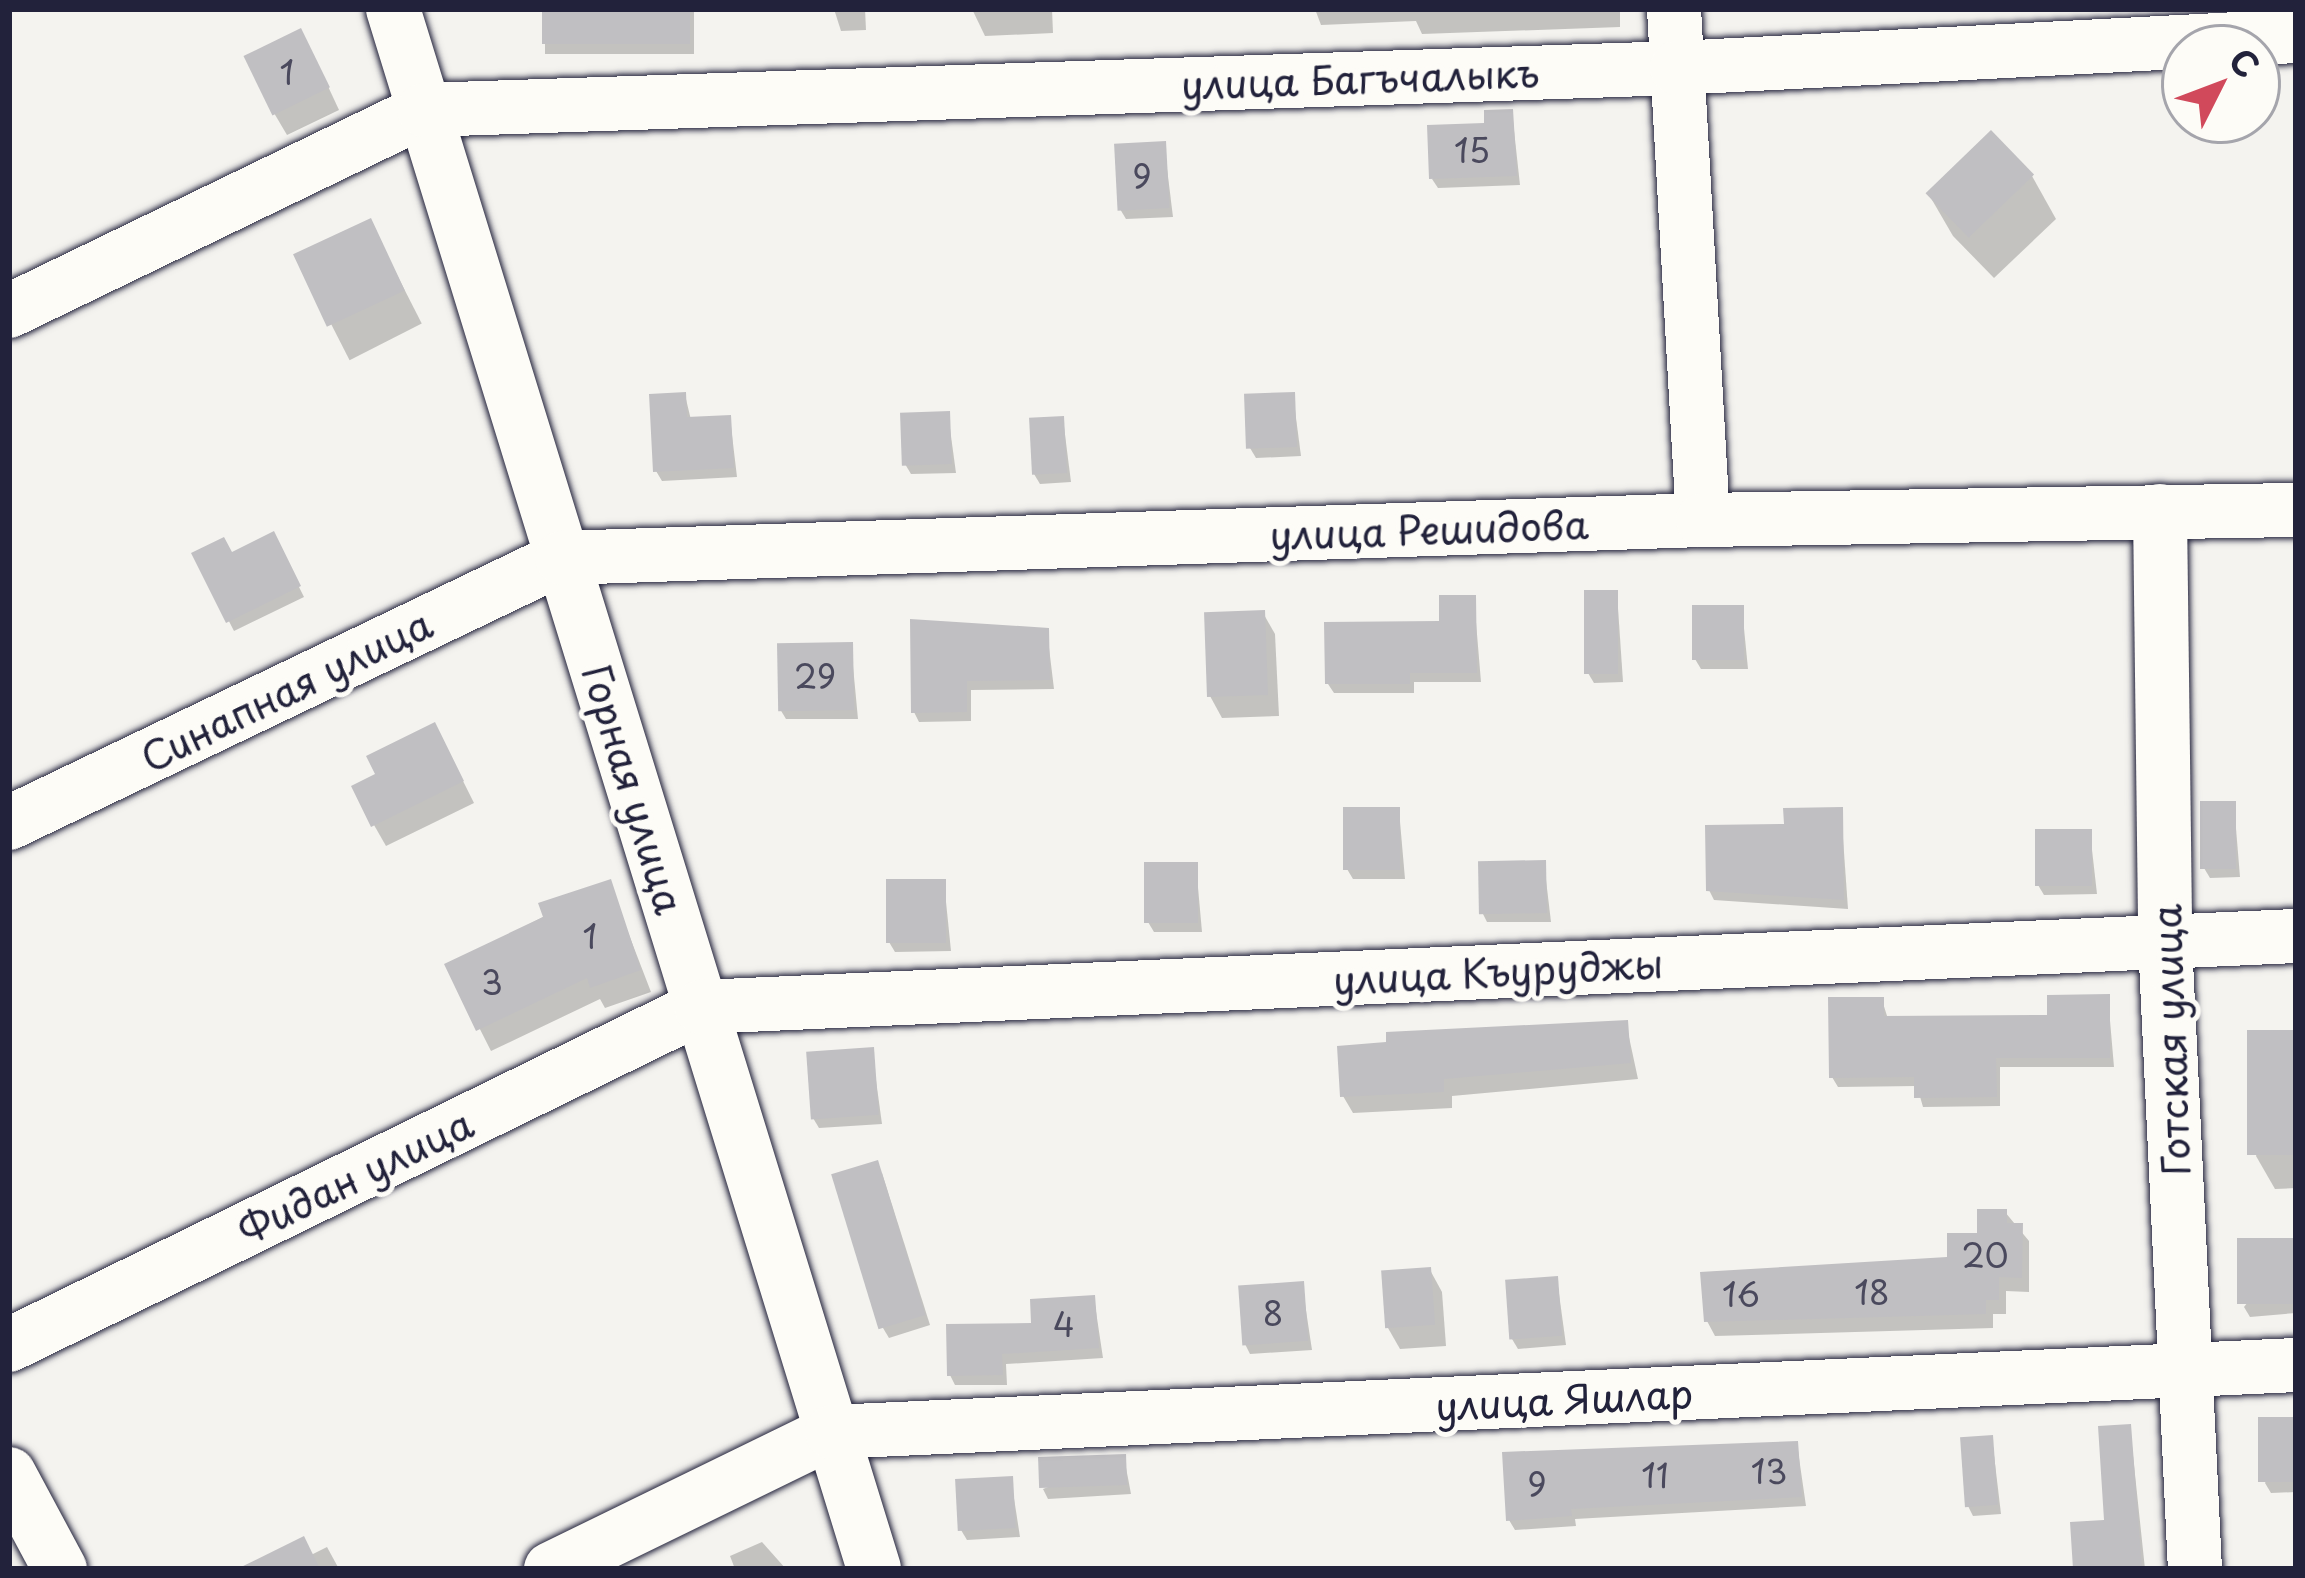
<!DOCTYPE html>
<html>
<head>
<meta charset="utf-8">
<style>
  body { margin:0 }
  #map { position:relative; width:2305px; height:1578px; overflow:hidden; background:#f4f3ef; font-family:"Playpen Sans",sans-serif }
  div>[style] { position:absolute }
  .shadow>* { inset:0; background:#0003; transform-origin:0 0 }
  .building>* { inset:0; background:#c0bfc2; transform-origin:0 0 }
  .roads { filter:drop-shadow(0 0 3px #22223b) drop-shadow(0 0 3px #22223b) }
  .minor>* { height:54px; margin:-27px; padding:0 27px; transform-origin:27px; border-radius:27px; background:#fdfcf7 }
  span { translate:-50% -50%; white-space:nowrap; text-align:center; line-height:1.15; -webkit-text-stroke:10px #fdfcf7; paint-order:stroke }
  .number-label { font-size:33px; color:#4a495d }
  .number-label span { -webkit-text-stroke-width:0 }
  .street-label { font-size:39px; color:#22223b }
  .frame { position:absolute; inset:0; border:12px solid #22223b; pointer-events:none }
  .north { position:absolute; left:2161px; top:24px; width:120px; height:120px; box-sizing:border-box; background:#fdfcf7; border:3px solid #a5a5ac; border-radius:50%; rotate:48deg; font-size:33px; font-weight:700; line-height:48px; text-align:center; color:#22223b }
  .north::after { content:''; display:block; margin:auto; width:42px; height:54px; background:#d1495b; clip-path:polygon(50% 0,100% 100%,50% 72%,0 100%) }
</style>
</head>
<body>
<div id="map">
  <div class="shadow">
    <i style="left:545px;top:9px;width:149px;height:45px"></i>
    <i style="clip-path:polygon(834px 9px,865px 9px,866px 30px,841px 31px)"></i>
    <i style="clip-path:polygon(972px 9px,1052px 9px,1053px 33px,985px 36px)"></i>
    <i style="clip-path:polygon(1315px 9px,1620px 9px,1620px 27px,1422px 34px,1416px 21px,1321px 25px)"></i>
    <i style="clip-path:polygon(313px 54px,339px 110px,287px 135px,274px 113px)"></i>
    <i style="clip-path:polygon(1512px 112px,1520px 185px,1438px 188px,1432px 179px)"></i>
    <i style="clip-path:polygon(1164px 144px,1173px 217px,1126px 219px,1120px 209px)"></i>
    <i style="clip-path:polygon(2032px 176px,2056px 219px,1994px 278px,1953px 236px,1928px 193px)"></i>
    <i style="left:370px;top:222px;width:114px;height:81px;rotate:63deg"></i>
    <i style="clip-path:polygon(685px 395px,691px 420px,730px 418px,737px 477px,662px 481px,656px 471px)"></i>
    <i style="clip-path:polygon(1293px 395px,1301px 456px,1256px 458px,1250px 448px)"></i>
    <i style="clip-path:polygon(948px 414px,956px 473px,911px 474px,905px 464px)"></i>
    <i style="clip-path:polygon(1063px 419px,1071px 482px,1040px 484px,1034px 474px)"></i>
    <i style="clip-path:polygon(273px 535px,304px 597px,234px 631px,195px 555px,231px 556px)"></i>
    <i style="clip-path:polygon(1617px 593px,1623px 682px,1594px 683px,1588px 673px)"></i>
    <i style="clip-path:polygon(1474px 598px,1481px 682px,1414px 682px,1414px 693px,1334px 693px,1328px 684px,1442px 624px)"></i>
    <i style="clip-path:polygon(1742px 608px,1748px 669px,1701px 669px,1695px 659px)"></i>
    <i style="clip-path:polygon(1263px 613px,1275px 634px,1279px 716px,1222px 718px,1210px 696px)"></i>
    <i style="clip-path:polygon(1047px 631px,1054px 689px,971px 690px,971px 721px,919px 722px,914px 712px)"></i>
    <i style="clip-path:polygon(851px 645px,858px 719px,786px 719px,780px 709px)"></i>
    <i style="clip-path:polygon(446px 747px,474px 803px,386px 846px,374px 825px)"></i>
    <i style="clip-path:polygon(2234px 804px,2240px 877px,2210px 878px,2204px 868px)"></i>
    <i style="clip-path:polygon(1399px 810px,1405px 879px,1353px 879px,1347px 869px)"></i>
    <i style="clip-path:polygon(1841px 810px,1848px 909px,1714px 900px,1709px 890px,1787px 827px)"></i>
    <i style="clip-path:polygon(2090px 832px,2097px 894px,2044px 895px,2038px 885px)"></i>
    <i style="clip-path:polygon(1544px 863px,1551px 922px,1487px 922px,1482px 912px)"></i>
    <i style="clip-path:polygon(1196px 865px,1202px 932px,1154px 932px,1148px 922px)"></i>
    <i style="clip-path:polygon(944px 882px,951px 951px,895px 952px,889px 942px)"></i>
    <i style="clip-path:polygon(609px 883px,651px 992px,605px 1008px,600px 999px,491px 1051px,448px 966px)"></i>
    <i style="clip-path:polygon(2108px 997px,2114px 1067px,2000px 1067px,2000px 1106px,1923px 1107px,1917px 1086px,1838px 1087px,1832px 1077px,1882px 1000px,1888px 1019px,2050px 1018px)"></i>
    <i style="clip-path:polygon(1626px 1023px,1638px 1079px,1452px 1096px,1452px 1108px,1353px 1113px,1343px 1096px)"></i>
    <i style="clip-path:polygon(2296px 1033px,2296px 1188px,2275px 1189px,2256px 1156px)"></i>
    <i style="clip-path:polygon(872px 1051px,882px 1124px,819px 1128px,813px 1118px)"></i>
    <i style="clip-path:polygon(882px 1173px,930px 1325px,889px 1338px,883px 1328px)"></i>
    <i style="clip-path:polygon(2005px 1212px,2029px 1241px,2029px 1292px,2006px 1291px,2006px 1314px,1993px 1314px,1993px 1328px,1715px 1336px,1707px 1321px,1950px 1260px)"></i>
    <i style="clip-path:polygon(2296px 1240px,2296px 1313px,2250px 1317px,2244px 1307px)"></i>
    <i style="clip-path:polygon(1430px 1270px,1442px 1292px,1446px 1346px,1400px 1349px,1388px 1328px)"></i>
    <i style="clip-path:polygon(1557px 1279px,1566px 1345px,1518px 1349px,1512px 1339px)"></i>
    <i style="clip-path:polygon(1302px 1284px,1312px 1350px,1250px 1354px,1245px 1344px)"></i>
    <i style="clip-path:polygon(1094px 1298px,1103px 1358px,1006px 1364px,1007px 1385px,955px 1385px,950px 1375px)"></i>
    <i style="clip-path:polygon(2296px 1422px,2296px 1492px,2271px 1493px,2265px 1483px)"></i>
    <i style="clip-path:polygon(2130px 1427px,2145px 1569px,2076px 1569px,2107px 1522px)"></i>
    <i style="clip-path:polygon(1992px 1438px,2001px 1514px,1973px 1516px,1968px 1506px)"></i>
    <i style="clip-path:polygon(1797px 1444px,1806px 1506px,1575px 1519px,1576px 1526px,1515px 1530px,1509px 1520px)"></i>
    <i style="clip-path:polygon(1124px 1457px,1131px 1494px,1048px 1499px,1043px 1489px)"></i>
    <i style="clip-path:polygon(1011px 1479px,1020px 1537px,967px 1540px,961px 1530px)"></i>
    <i style="clip-path:polygon(762px 1542px,786px 1569px,735px 1569px,730px 1556px)"></i>
    <i style="clip-path:polygon(327px 1547px,339px 1569px,288px 1569px,311px 1555px)"></i>
  </div>
  <div class="building">
    <i style="left:542px;top:9px;width:148px;height:35px"></i>
    <i style="left:301px;top:28px;width:66px;height:64px;rotate:64deg"></i>
    <i style="clip-path:polygon(1513px 109px,1517px 176px,1429px 179px,1427px 125px,1484px 123px,1484px 110px)"></i>
    <i style="left:1991px;top:130px;width:62px;height:91px;rotate:46deg"></i>
    <i style="left:1166px;top:141px;width:67px;height:52px;rotate:87deg"></i>
    <i style="left:371px;top:218px;width:80px;height:86px;rotate:65deg"></i>
    <i style="clip-path:polygon(686px 392px,687px 417px,731px 415px,734px 468px,653px 472px,649px 394px)"></i>
    <i style="left:1295px;top:392px;width:55px;height:51px;rotate:88deg"></i>
    <i style="left:950px;top:411px;width:53px;height:50px;rotate:88deg"></i>
    <i style="left:1064px;top:416px;width:57px;height:35px;rotate:87deg"></i>
    <i style="clip-path:polygon(274px 531px,301px 586px,226px 623px,191px 553px,224px 537px,232px 552px)"></i>
    <i style="left:1584px;top:590px;width:34px;height:84px"></i>
    <i style="clip-path:polygon(1439px 595px,1476px 595px,1477px 673px,1410px 673px,1410px 684px,1325px 684px,1324px 622px,1439px 621px)"></i>
    <i style="left:1692px;top:605px;width:52px;height:55px"></i>
    <i style="left:1265px;top:610px;width:85px;height:61px;rotate:88deg"></i>
    <i style="clip-path:polygon(910px 619px,1049px 628px,1050px 680px,967px 681px,967px 712px,911px 713px)"></i>
    <i style="left:853px;top:642px;width:68px;height:76px;rotate:89deg"></i>
    <i style="clip-path:polygon(435px 722px,464px 781px,371px 827px,351px 786px,375px 774px,366px 756px)"></i>
    <i style="left:2200px;top:801px;width:36px;height:68px"></i>
    <i style="left:1343px;top:807px;width:57px;height:63px"></i>
    <i style="clip-path:polygon(1843px 807px,1844px 900px,1706px 891px,1705px 825px,1784px 824px,1783px 808px)"></i>
    <i style="left:2035px;top:829px;width:57px;height:57px"></i>
    <i style="left:1546px;top:860px;width:53px;height:68px;rotate:89deg"></i>
    <i style="left:1198px;top:862px;width:61px;height:54px;rotate:90deg"></i>
    <i style="clip-path:polygon(611px 879px,641px 970px,590px 988px,587px 978px,476px 1031px,444px 964px,543px 917px,538px 903px)"></i>
    <i style="left:886px;top:879px;width:60px;height:64px"></i>
    <i style="clip-path:polygon(2110px 994px,2110px 1058px,1996px 1058px,1997px 1097px,1914px 1098px,1914px 1077px,1829px 1078px,1828px 997px,1884px 997px,1884px 1016px,2047px 1015px,2047px 995px)"></i>
    <i style="clip-path:polygon(1628px 1020px,1631px 1063px,1444px 1079px,1444px 1092px,1340px 1097px,1337px 1046px,1386px 1042px,1386px 1032px)"></i>
    <i style="left:2296px;top:1030px;width:125px;height:49px;rotate:90deg"></i>
    <i style="left:874px;top:1047px;width:68px;height:68px;rotate:86deg"></i>
    <i style="left:878px;top:1160px;width:162px;height:49px;rotate:73deg"></i>
    <i style="clip-path:polygon(1977px 1209px,2007px 1209px,2007px 1223px,2023px 1223px,2022px 1278px,1999px 1277px,1999px 1300px,1986px 1300px,1986px 1314px,1704px 1322px,1700px 1272px,1947px 1257px,1947px 1233px,1977px 1233px)"></i>
    <i style="left:2296px;top:1238px;width:66px;height:59px;rotate:90deg"></i>
    <i style="left:1431px;top:1267px;width:58px;height:50px;rotate:86deg"></i>
    <i style="left:1558px;top:1276px;width:60px;height:53px;rotate:86deg"></i>
    <i style="left:1304px;top:1281px;width:60px;height:66px;rotate:86deg"></i>
    <i style="clip-path:polygon(1095px 1295px,1099px 1348px,1002px 1354px,1003px 1375px,947px 1376px,946px 1324px,1031px 1323px,1030px 1299px)"></i>
    <i style="left:2296px;top:1417px;width:65px;height:38px;rotate:90deg"></i>
    <i style="clip-path:polygon(2131px 1424px,2142px 1569px,2073px 1569px,2070px 1522px,2104px 1520px,2098px 1426px)"></i>
    <i style="left:1993px;top:1435px;width:70px;height:33px;rotate:86deg"></i>
    <i style="clip-path:polygon(1798px 1441px,1802px 1497px,1571px 1509px,1572px 1516px,1506px 1521px,1502px 1452px)"></i>
    <i style="left:1126px;top:1454px;width:31px;height:88px;rotate:88deg"></i>
    <i style="left:1013px;top:1476px;width:52px;height:58px;rotate:87deg"></i>
    <i style="clip-path:polygon(304px 1536px,320px 1569px,237px 1569px)"></i>
  </div>
  <div class="roads">
    <div class="minor">
      <i style="left:393px;top:9px;width:1632px;rotate:72.86deg"></i>
      <i style="left:1674px;top:9px;width:512px;rotate:86.75deg"></i>
      <i style="left:9px;top:311px;width:461px;rotate:-25.8deg"></i>
      <i style="left:424px;top:110px;width:1254px;rotate:-1.92deg"></i>
      <i style="left:1677px;top:68px;width:620px;rotate:-2.96deg"></i>
      <i style="left:2160px;top:511px;width:430px;rotate:89.3deg"></i>
      <i style="left:2165px;top:941px;width:629px;rotate:87.27deg"></i>
      <i style="left:9px;top:823px;width:613px;rotate:-25.6deg"></i>
      <i style="left:562px;top:558px;width:1142px;rotate:-1.91deg"></i>
      <i style="left:1703px;top:520px;width:593px;rotate:-0.97deg"></i>
      <i style="left:9px;top:1345px;width:770px;rotate:-26.03deg"></i>
      <i style="left:701px;top:1007px;width:1597px;rotate:-2.55deg"></i>
      <i style="left:9px;top:1474px;width:108px;rotate:61.8deg"></i>
      <i style="left:551px;top:1569px;width:313px;rotate:-26deg"></i>
      <i style="left:832px;top:1432px;width:1466px;rotate:-2.62deg"></i>
    </div>
  </div>
  <div class="number-label">
    <span style="left:287px;top:72px">1</span>
    <span style="left:1472px;top:150px">15</span>
    <span style="left:1142px;top:176px">9</span>
    <span style="left:815px;top:676px">29</span>
    <span style="left:590px;top:936px">1</span>
    <span style="left:492px;top:982px">3</span>
    <span style="left:1985px;top:1255px">20</span>
    <span style="left:1872px;top:1292px">18</span>
    <span style="left:1741px;top:1294px">16</span>
    <span style="left:1273px;top:1313px">8</span>
    <span style="left:1064px;top:1324px">4</span>
    <span style="left:1769px;top:1471px">13</span>
    <span style="left:1655px;top:1475px">11</span>
    <span style="left:1537px;top:1484px">9</span>
  </div>
  <div class="street-label">
    <span style="left:1360px;top:78px;rotate:-2deg">улица Багъчалыкъ</span>
    <span style="left:1429px;top:529px;rotate:-2deg">улица Решидова</span>
    <span style="left:286px;top:690px;rotate:-26deg">Синапная улица</span>
    <span style="left:634px;top:789px;rotate:73deg">Горная улица</span>
    <span style="left:1498px;top:971px;rotate:-3deg">улица Къуруджы</span>
    <span style="left:2170px;top:1040px;rotate:-92deg">Готская улица</span>
    <span style="left:355px;top:1176px;rotate:-26deg">Фидан улица</span>
    <span style="left:1564px;top:1399px;rotate:-3deg">улица Яшлар</span>
  </div>
  <div class="frame"></div>
  <div class="north">С</div>
</div>
</body>
</html>
